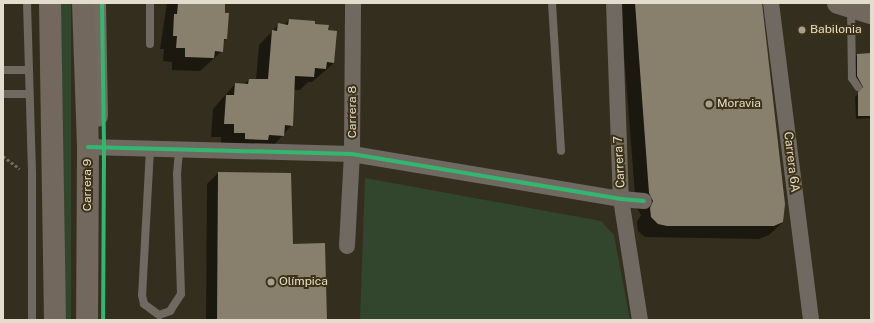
<!DOCTYPE html>
<html>
<head>
<meta charset="utf-8">
<style>
  body { margin:0 }
  #map { position:relative; width:874px; height:323px; overflow:hidden; background:#342e1e; font-family:"Public Sans",sans-serif }
  div>[style] { position:absolute }
  .green>* { inset:0; background:#31462c; transform-origin:0 0 }
  .shadow>* { inset:0; background:#0007 }
  .building>* { inset:0; background:#88806d }
  .path>* { height:2.5px; margin-top:-1.25px; transform-origin:0; background:repeating-linear-gradient(90deg,#706960 0 3px,transparent 0 5px) }
  .lane>* { height:8px; margin:-4px; padding:0 4px; transform-origin:4px; border-radius:4px; background:#706961 }
  .street>* { height:16px; margin:-8px; padding:0 8px; transform-origin:8px; border-radius:8px; background:#706961 }
  .secondary>* { height:22px; margin:-11px; padding:0 11px; transform-origin:11px; border-radius:11px; background:#746a61 }
  .primary>* { height:22px; margin:-11px; padding:0 11px; transform-origin:11px; border-radius:11px; background:#72685e }
  .cycleway>* { height:4px; margin:-2px; padding:0 2px; transform-origin:2px; border-radius:2px; background:#33b770 }
  .dots>* { width:11px; height:11px; translate:-50% -50%; box-sizing:border-box; border:2px solid #3d3215; border-radius:50% }
  span { translate:-50% -50%; white-space:nowrap; text-align:center; line-height:1.15; -webkit-text-stroke:4px #3d3215; paint-order:stroke }
  .poi-label { font-size:12px; color:#e4ddcd }
  .left { translate:0 -50%; text-align:left }
  .street-label { font-size:12px; color:#e4ddcd }
  .frame { position:absolute; inset:0; border:4px solid #e4ddcd; pointer-events:none }
</style>
</head>
<body>
<div id="map">
  <div class="green">
    <i style="left:58px;top:3px;width:13px;height:317px"></i>
    <i style="clip-path:polygon(365px 178px,601px 221px,614px 235px,630px 320px,360px 320px)"></i>
  </div>
  <div class="shadow">
    <i style="clip-path:polygon(167px 3px,224px 3px,226px 39px,223px 42px,222px 51px,200px 71px,172px 70px,172px 62px,163px 61px,164px 49px,160px 49px)"></i>
    <i style="clip-path:polygon(620px 3px,761px 3px,783px 222px,769px 235px,759px 239px,645px 237px,638px 231px,637px 222px,641px 215px,636px 207px)"></i>
    <i style="clip-path:polygon(289px 20px,327px 31px,334px 63px,312px 82px,308px 82px,300px 90px,294px 90px,292px 125px,270px 149px,221px 146px,221px 137px,211px 137px,213px 109px,235px 84px,244px 84px,249px 80px,256px 80px,259px 45px,278px 25px,284px 25px)"></i>
    <i style="clip-path:polygon(871px 54px,871px 118px,856px 119px,855px 97px,861px 91px,855px 80px,854px 58px,858px 55px)"></i>
    <i style="clip-path:polygon(218px 173px,292px 245px,326px 320px,206px 320px,207px 184px)"></i>
  </div>
  <div class="building">
    <i style="clip-path:polygon(178px 3px,225px 3px,225px 13px,229px 13px,227px 39px,224px 39px,223px 52px,215px 51px,214px 58px,185px 57px,185px 48px,176px 48px,177px 36px,173px 36px,174px 14px,177px 14px)"></i>
    <i style="clip-path:polygon(635px 3px,762px 3px,785px 204px,783px 222px,774px 226px,667px 226px,658px 224px,651px 217px,650px 208px,653px 201px,649px 193px)"></i>
    <i style="clip-path:polygon(289px 19px,315px 21px,315px 24px,329px 25px,328px 30px,337px 31px,334px 63px,327px 62px,326px 69px,315px 68px,314px 77px,295px 76px,293px 126px,285px 125px,284px 136px,269px 135px,268px 140px,245px 139px,245px 133px,234px 133px,234px 124px,224px 124px,226px 95px,234px 95px,235px 83px,248px 84px,249px 79px,268px 79px,272px 30px,277px 31px,278px 23px,288px 25px)"></i>
    <i style="clip-path:polygon(871px 53px,871px 116px,858px 116px,858px 92px,863px 87px,857px 76px,857px 54px)"></i>
    <i style="clip-path:polygon(218px 172px,291px 173px,293px 244px,325px 243px,327px 320px,217px 320px)"></i>
  </div>
  <div class="path">
    <i style="left:3px;top:156px;width:21px;rotate:37deg"></i>
  </div>
  <div class="lane">
    <i style="left:27px;top:3px;width:172px;rotate:88.3deg"></i>
    <i style="left:32px;top:175px;width:145px;rotate:90deg"></i>
    <i style="left:552px;top:3px;width:148px;rotate:86.5deg"></i>
    <i style="left:851px;top:8px;width:70px;rotate:89.2deg"></i>
    <i style="left:852px;top:78px;width:11px;rotate:56deg"></i>
    <i style="left:150px;top:44px;width:41px;rotate:-90deg"></i>
    <i style="left:3px;top:70px;width:26px"></i>
    <i style="left:3px;top:94px;width:26px"></i>
    <i style="left:150px;top:149px;width:146px;rotate:93.1deg"></i>
    <i style="left:142px;top:295px;width:9px;rotate:77deg"></i>
    <i style="left:144px;top:304px;width:19px;rotate:36deg"></i>
    <i style="left:159px;top:315px;width:12px;rotate:-20deg"></i>
    <i style="left:170px;top:311px;width:20px;rotate:-57deg"></i>
    <i style="left:181px;top:294px;width:120px;rotate:-91.9deg"></i>
    <i style="left:177px;top:174px;width:25px;rotate:-85deg"></i>
  </div>
  <div class="street">
    <i style="left:614px;top:3px;width:196px;rotate:88deg"></i>
    <i style="left:621px;top:199px;width:122px;rotate:81.1deg"></i>
    <i style="left:771px;top:3px;width:320px;rotate:82.8deg"></i>
    <i style="left:88px;top:147px;width:264px;rotate:1.5deg"></i>
    <i style="left:352px;top:154px;width:273px;rotate:9.5deg"></i>
    <i style="left:621px;top:199px;width:23px;rotate:5deg"></i>
    <i style="left:347px;top:246px;width:92px;rotate:-86.9deg"></i>
    <i style="left:352px;top:154px;width:151px;rotate:-89.6deg"></i>
  </div>
  <div class="secondary">
    <i style="left:95px;top:3px;width:113px;rotate:89deg"></i>
  </div>
  <div class="primary">
    <i style="left:50px;top:3px;width:317px;rotate:89.1deg"></i>
    <i style="left:83px;top:3px;width:144px;rotate:88deg"></i>
    <i style="left:88px;top:147px;width:173px;rotate:90.3deg"></i>
    <i style="left:838px;top:3px;width:34px;rotate:17deg"></i>
  </div>
  <div class="cycleway">
    <i style="left:102px;top:3px;width:144px;rotate:89.2deg"></i>
    <i style="left:104px;top:147px;width:173px;rotate:90.3deg"></i>
    <i style="left:88px;top:147px;width:264px;rotate:1.5deg"></i>
    <i style="left:352px;top:154px;width:273px;rotate:9.5deg"></i>
    <i style="left:621px;top:199px;width:23px;rotate:5deg"></i>
  </div>
  <div class="dots">
    <i style="left:802px;top:30px;background:#a6a090"></i>
    <i style="left:709px;top:104px;background:#a6a090"></i>
    <i style="left:271px;top:282px;background:#a6a090"></i>
  </div>
  <div class="poi-label">
    <span class="left" style="left:810px;top:30px">Babilonia</span>
    <span class="left" style="left:717px;top:104px">Moravia</span>
    <span class="left" style="left:279px;top:282px">Olímpica</span>
  </div>
  <div class="street-label">
    <span style="left:353px;top:112px;rotate:-90deg">Carrera 8</span>
    <span style="left:620px;top:162px;rotate:-93deg">Carrera 7</span>
    <span style="left:791px;top:162px;rotate:83deg">Carrera 6A</span>
    <span style="left:88px;top:185px;rotate:-90deg">Carrera 9</span>
  </div>
  <div class="frame"></div>
</div>
</body>
</html>
